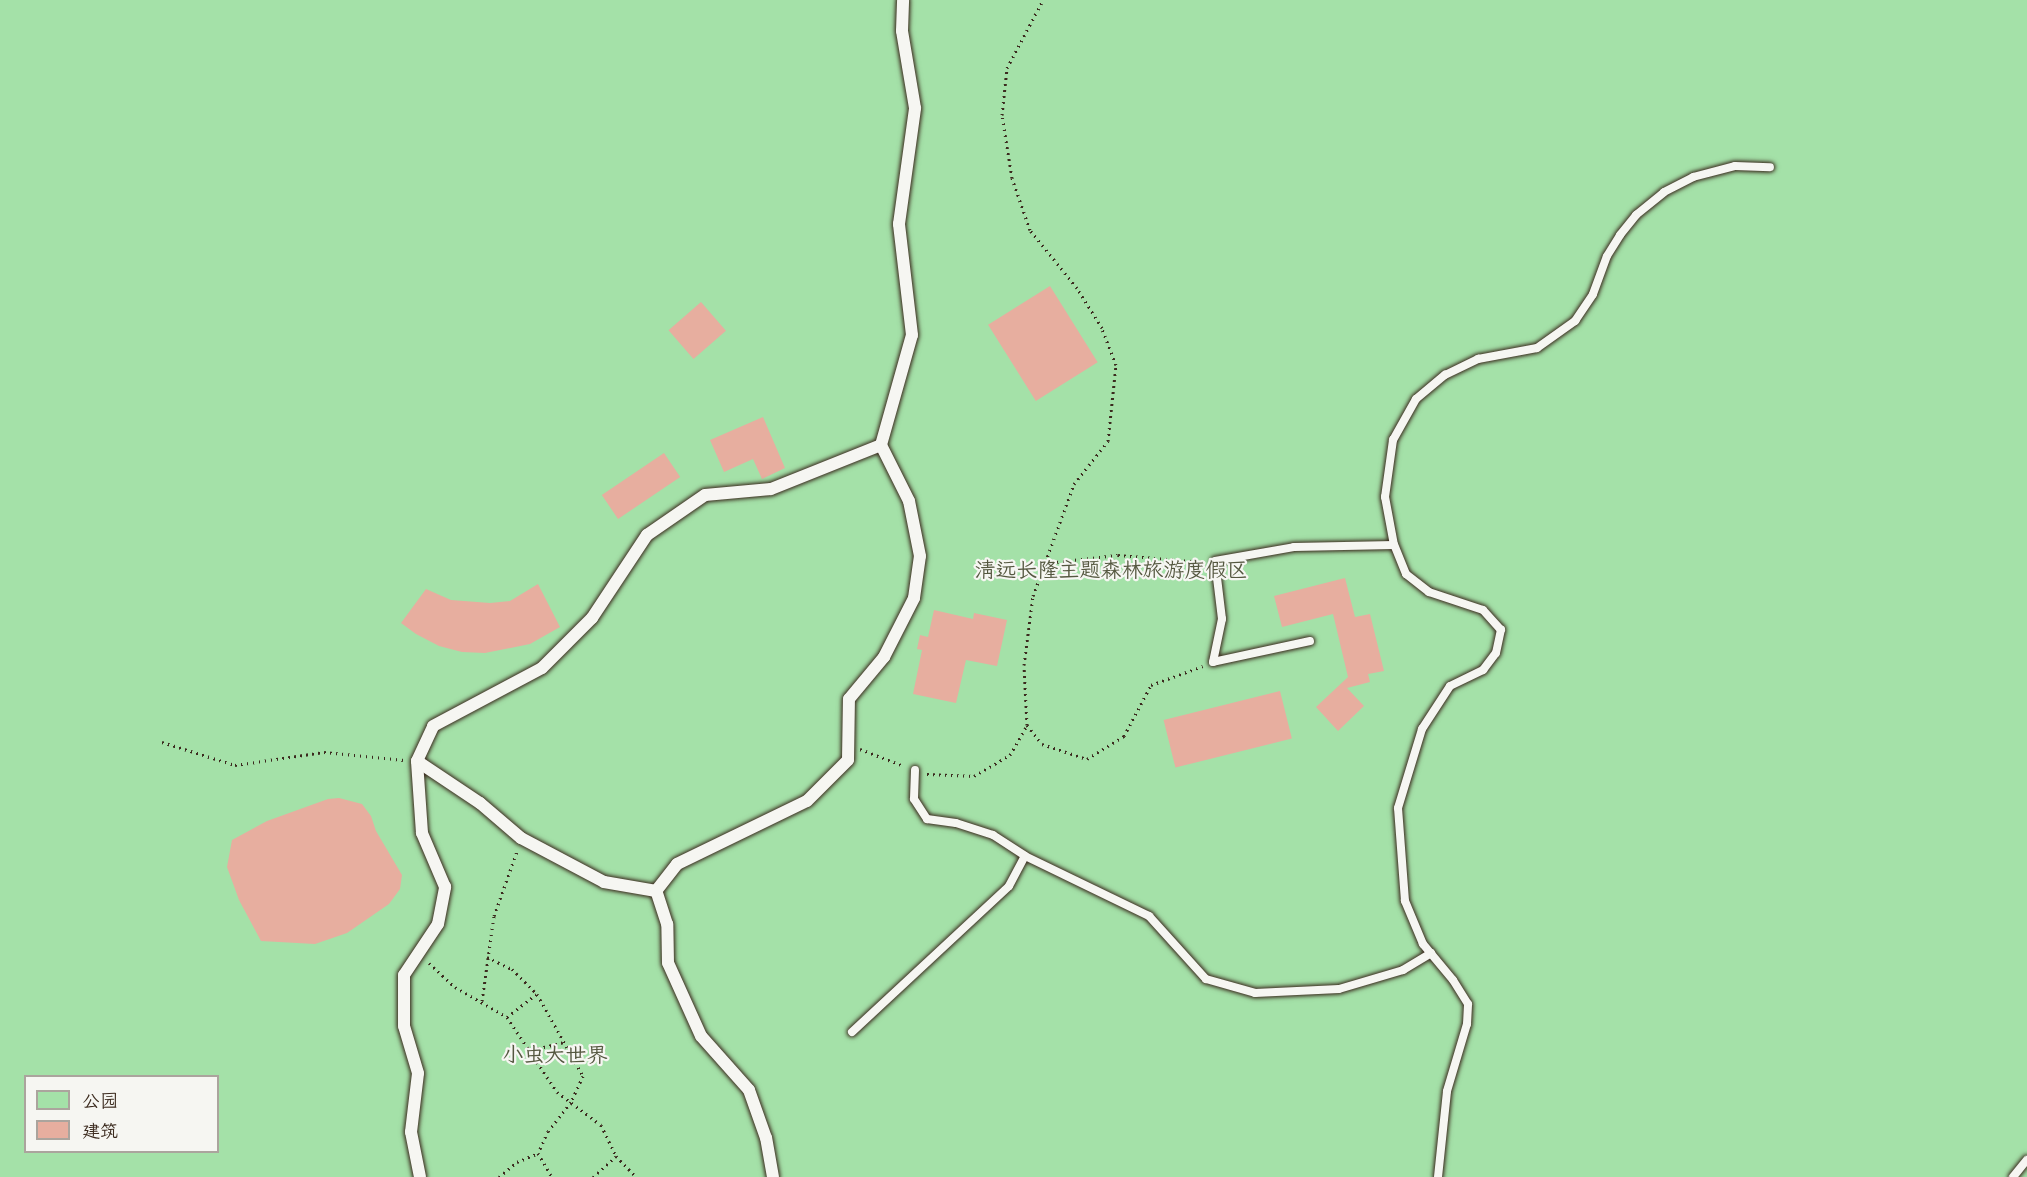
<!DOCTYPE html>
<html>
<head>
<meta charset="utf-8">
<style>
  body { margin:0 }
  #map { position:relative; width:2027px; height:1177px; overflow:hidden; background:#f3e8e1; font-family:"Shantell Sans","LXGW WenKai TC",sans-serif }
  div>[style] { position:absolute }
  .green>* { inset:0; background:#a4e1a8 }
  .building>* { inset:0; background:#e7ae9f; transform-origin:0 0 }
  .path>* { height:3px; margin-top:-1.5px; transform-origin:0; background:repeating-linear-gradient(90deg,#3b2a1e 0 1.5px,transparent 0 6px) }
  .roads { filter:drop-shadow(0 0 2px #3b2a1e) drop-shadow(0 0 2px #3b2a1e) }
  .service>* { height:8px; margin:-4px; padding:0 4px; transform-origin:4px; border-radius:4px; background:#f6f6f2 }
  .pedestrian>* { height:12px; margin:-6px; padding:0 6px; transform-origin:6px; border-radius:6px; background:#f6f6f2 }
  span { translate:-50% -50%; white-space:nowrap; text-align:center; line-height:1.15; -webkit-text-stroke:4.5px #f6f6f2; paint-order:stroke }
  .park-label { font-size:21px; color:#555840 }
  .legend { position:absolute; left:24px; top:1075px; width:195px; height:78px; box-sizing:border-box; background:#f6f6f2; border:2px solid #aba49d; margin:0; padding:8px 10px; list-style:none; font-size:18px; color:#3b2a1e }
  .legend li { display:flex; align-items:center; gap:12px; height:30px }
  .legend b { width:30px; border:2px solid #aba49d }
</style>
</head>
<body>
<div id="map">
  <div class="green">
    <i style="clip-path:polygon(evenodd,0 0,2027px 0,2027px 1177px,0 1177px,0 0,26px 1076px,218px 1076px,218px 1152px,26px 1152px,26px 1076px)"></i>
  </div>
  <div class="building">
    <i style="left:1050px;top:286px;width:90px;height:73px;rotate:58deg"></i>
    <i style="left:701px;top:302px;width:38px;height:43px;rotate:49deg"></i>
    <i style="clip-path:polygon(763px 417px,785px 468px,762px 479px,753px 459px,724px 472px,710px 440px)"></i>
    <i style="left:664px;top:453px;width:29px;height:75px;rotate:56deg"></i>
    <i style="clip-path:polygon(1345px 578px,1355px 617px,1370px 614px,1384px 671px,1368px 674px,1370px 682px,1347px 688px,1364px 706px,1338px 731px,1316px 707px,1348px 677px,1333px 614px,1282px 627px,1274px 596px)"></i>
    <i style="clip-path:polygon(538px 584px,560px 627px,530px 644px,485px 653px,462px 652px,439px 646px,416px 634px,401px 623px,426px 589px,451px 600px,490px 603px,510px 601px)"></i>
    <i style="clip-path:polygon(934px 610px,973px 619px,974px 613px,1007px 620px,997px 666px,966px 660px,956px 703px,913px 694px,922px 650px,917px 649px,920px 635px,928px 637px)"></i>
    <i style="left:1280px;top:691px;width:49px;height:120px;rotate:76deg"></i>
    <i style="clip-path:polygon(339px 798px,362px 804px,371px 816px,376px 831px,402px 875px,400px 889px,389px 904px,347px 933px,315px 944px,261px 941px,239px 900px,227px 867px,232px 840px,267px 821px,328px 799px)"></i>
  </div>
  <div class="path">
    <i style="left:1045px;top:563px;width:73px;rotate:-6.3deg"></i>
    <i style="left:1118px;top:555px;width:86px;rotate:4.7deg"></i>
    <i style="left:1027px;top:725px;width:24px;rotate:52deg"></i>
    <i style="left:1042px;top:744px;width:47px;rotate:18.4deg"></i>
    <i style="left:1087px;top:759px;width:44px;rotate:-31.9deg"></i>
    <i style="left:1124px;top:736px;width:58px;rotate:-62.1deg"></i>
    <i style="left:1151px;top:685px;width:55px;rotate:-20.1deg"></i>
    <i style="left:162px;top:742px;width:77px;rotate:17.5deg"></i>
    <i style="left:235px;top:765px;width:90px;rotate:-8.3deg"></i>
    <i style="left:324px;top:752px;width:81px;rotate:5.6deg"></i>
    <i style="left:860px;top:749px;width:47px;rotate:21.1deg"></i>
    <i style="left:927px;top:774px;width:47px;rotate:2.4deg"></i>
    <i style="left:974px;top:776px;width:42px;rotate:-30.3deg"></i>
    <i style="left:1010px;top:755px;width:34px;rotate:-60deg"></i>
    <i style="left:1027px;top:725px;width:60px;rotate:-92.9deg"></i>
    <i style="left:1024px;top:665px;width:70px;rotate:-82.6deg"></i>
    <i style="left:1033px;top:596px;width:119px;rotate:-69.9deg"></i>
    <i style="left:1074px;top:484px;width:55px;rotate:-51.7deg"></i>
    <i style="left:1108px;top:441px;width:76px;rotate:-84deg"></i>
    <i style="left:1116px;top:365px;width:40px;rotate:-111deg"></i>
    <i style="left:1102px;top:328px;width:47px;rotate:-122deg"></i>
    <i style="left:1077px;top:288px;width:75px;rotate:-129deg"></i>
    <i style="left:1030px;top:230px;width:55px;rotate:-109.1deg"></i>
    <i style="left:1012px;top:178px;width:64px;rotate:-99deg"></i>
    <i style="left:1002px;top:115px;width:47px;rotate:-83.9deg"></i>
    <i style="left:1007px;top:68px;width:77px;rotate:-62.1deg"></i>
    <i style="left:487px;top:957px;width:28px;rotate:26deg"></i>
    <i style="left:512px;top:969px;width:35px;rotate:45deg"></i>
    <i style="left:537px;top:994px;width:94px;rotate:60.7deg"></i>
    <i style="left:583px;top:1076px;width:29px;rotate:115deg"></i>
    <i style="left:571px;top:1102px;width:37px;rotate:128deg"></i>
    <i style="left:548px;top:1131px;width:24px;rotate:114deg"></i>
    <i style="left:538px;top:1153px;width:28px;rotate:60deg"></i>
    <i style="left:429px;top:963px;width:35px;rotate:43deg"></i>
    <i style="left:455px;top:987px;width:60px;rotate:30deg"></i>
    <i style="left:507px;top:1017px;width:90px;rotate:56.3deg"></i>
    <i style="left:557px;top:1092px;width:55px;rotate:36.9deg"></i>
    <i style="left:601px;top:1125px;width:34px;rotate:64deg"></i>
    <i style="left:616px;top:1156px;width:29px;rotate:46deg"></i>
    <i style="left:482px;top:1001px;width:86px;rotate:-82deg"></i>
    <i style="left:494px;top:916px;width:69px;rotate:-70.5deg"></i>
    <i style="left:507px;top:1017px;width:37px;rotate:-38deg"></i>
    <i style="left:532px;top:1050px;width:33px;rotate:-14deg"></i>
    <i style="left:499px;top:1177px;width:23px;rotate:-40deg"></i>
    <i style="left:517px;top:1162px;width:23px;rotate:-23deg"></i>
    <i style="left:593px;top:1177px;width:31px;rotate:-42deg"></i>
  </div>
  <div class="roads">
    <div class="service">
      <i style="left:1310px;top:641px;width:99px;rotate:167.8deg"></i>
      <i style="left:1213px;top:662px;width:44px;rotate:-78.2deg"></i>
      <i style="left:1222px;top:619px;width:58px;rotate:-96.9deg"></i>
      <i style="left:1215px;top:561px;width:80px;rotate:-10deg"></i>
      <i style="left:1294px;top:547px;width:100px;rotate:-1.1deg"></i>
      <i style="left:915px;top:770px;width:29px;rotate:92deg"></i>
      <i style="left:914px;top:799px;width:24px;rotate:57deg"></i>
      <i style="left:927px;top:819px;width:29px;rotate:8deg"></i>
      <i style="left:956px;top:823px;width:39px;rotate:18deg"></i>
      <i style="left:993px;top:835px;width:38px;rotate:33deg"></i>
      <i style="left:852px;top:1032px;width:214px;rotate:-42.9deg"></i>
      <i style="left:1009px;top:886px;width:34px;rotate:-62deg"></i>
      <i style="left:1025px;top:856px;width:138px;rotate:25.8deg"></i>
      <i style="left:1149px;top:916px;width:85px;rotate:47.9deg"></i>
      <i style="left:1206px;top:979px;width:51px;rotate:15.9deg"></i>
      <i style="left:1255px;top:993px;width:84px;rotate:-2.7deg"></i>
      <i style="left:1339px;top:989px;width:67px;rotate:-16.5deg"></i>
      <i style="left:1403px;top:970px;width:33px;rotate:-31deg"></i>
      <i style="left:1438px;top:1177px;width:86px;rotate:-84deg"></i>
      <i style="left:1447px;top:1091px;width:70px;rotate:-73.4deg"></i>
      <i style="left:1467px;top:1024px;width:20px;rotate:-87deg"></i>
      <i style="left:1468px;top:1004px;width:28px;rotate:-122deg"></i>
      <i style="left:1453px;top:980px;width:47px;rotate:-129.8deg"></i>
      <i style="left:1423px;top:944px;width:47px;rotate:-112.7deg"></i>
      <i style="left:1405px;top:901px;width:93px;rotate:-94.3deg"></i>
      <i style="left:1398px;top:808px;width:83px;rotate:-73.1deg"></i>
      <i style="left:1422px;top:729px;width:51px;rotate:-56.9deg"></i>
      <i style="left:1450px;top:686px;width:37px;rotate:-26deg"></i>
      <i style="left:1483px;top:670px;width:21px;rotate:-53deg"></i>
      <i style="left:1496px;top:653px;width:24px;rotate:-78deg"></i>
      <i style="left:1501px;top:630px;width:27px;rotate:-132deg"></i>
      <i style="left:1483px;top:610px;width:57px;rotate:-161.6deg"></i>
      <i style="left:1429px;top:592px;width:29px;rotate:-142deg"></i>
      <i style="left:1406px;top:574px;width:31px;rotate:-112deg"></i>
      <i style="left:1394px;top:545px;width:49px;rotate:-100.6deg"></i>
      <i style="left:1385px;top:497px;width:58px;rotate:-82deg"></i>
      <i style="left:1393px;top:440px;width:47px;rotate:-60.7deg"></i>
      <i style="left:1416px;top:399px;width:38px;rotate:-40deg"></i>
      <i style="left:1445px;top:375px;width:37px;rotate:-26deg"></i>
      <i style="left:1478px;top:359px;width:60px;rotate:-10.6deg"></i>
      <i style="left:1537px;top:348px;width:47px;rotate:-35.4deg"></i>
      <i style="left:1575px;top:321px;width:32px;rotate:-56deg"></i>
      <i style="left:1593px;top:294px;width:40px;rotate:-69.8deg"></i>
      <i style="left:1607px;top:256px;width:25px;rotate:-58deg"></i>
      <i style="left:1620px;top:235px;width:26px;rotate:-51deg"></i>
      <i style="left:1636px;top:215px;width:36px;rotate:-39deg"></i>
      <i style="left:1664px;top:192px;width:33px;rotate:-27deg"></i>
      <i style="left:1693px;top:177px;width:43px;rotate:-14.7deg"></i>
      <i style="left:1735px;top:166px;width:35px;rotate:2deg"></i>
      <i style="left:2013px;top:1177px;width:22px;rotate:-51deg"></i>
    </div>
    <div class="pedestrian">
      <i style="left:417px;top:761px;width:76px;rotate:33.7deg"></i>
      <i style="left:480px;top:803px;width:54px;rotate:40.5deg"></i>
      <i style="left:521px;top:838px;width:94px;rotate:27.9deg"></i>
      <i style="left:604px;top:882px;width:53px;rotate:9.8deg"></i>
      <i style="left:420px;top:1177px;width:46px;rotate:-101.3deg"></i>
      <i style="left:411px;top:1132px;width:59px;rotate:-83.2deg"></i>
      <i style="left:418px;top:1073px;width:49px;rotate:-106.6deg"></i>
      <i style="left:404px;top:1026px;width:51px;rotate:-90deg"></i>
      <i style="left:404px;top:975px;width:61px;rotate:-56.3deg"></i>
      <i style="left:438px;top:924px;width:38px;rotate:-79deg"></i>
      <i style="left:445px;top:887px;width:59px;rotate:-113.1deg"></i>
      <i style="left:422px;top:833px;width:72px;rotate:-94deg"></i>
      <i style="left:417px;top:761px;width:38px;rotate:-65deg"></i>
      <i style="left:433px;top:726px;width:123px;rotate:-28deg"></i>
      <i style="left:542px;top:668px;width:71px;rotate:-45deg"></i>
      <i style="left:592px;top:618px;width:100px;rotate:-56.5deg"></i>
      <i style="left:647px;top:535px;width:70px;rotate:-34.6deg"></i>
      <i style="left:705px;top:495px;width:66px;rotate:-5.2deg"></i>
      <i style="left:771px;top:489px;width:118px;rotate:-21.8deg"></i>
      <i style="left:881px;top:445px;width:114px;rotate:-74.3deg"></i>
      <i style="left:912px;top:335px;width:112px;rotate:-96.7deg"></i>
      <i style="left:899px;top:224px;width:117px;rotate:-82.1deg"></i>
      <i style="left:915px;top:108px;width:78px;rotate:-99.6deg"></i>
      <i style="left:902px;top:31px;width:31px;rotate:-88deg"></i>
      <i style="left:773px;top:1177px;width:40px;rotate:-100deg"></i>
      <i style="left:766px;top:1138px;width:51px;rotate:-109.5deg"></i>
      <i style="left:749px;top:1090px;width:72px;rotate:-131.6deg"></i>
      <i style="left:701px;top:1036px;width:80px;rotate:-114.3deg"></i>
      <i style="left:668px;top:963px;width:39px;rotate:-91deg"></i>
      <i style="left:667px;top:924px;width:35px;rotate:-108deg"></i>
      <i style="left:656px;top:891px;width:34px;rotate:-52deg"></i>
      <i style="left:677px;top:864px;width:144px;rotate:-25.9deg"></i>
      <i style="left:807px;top:801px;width:58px;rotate:-45deg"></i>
      <i style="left:848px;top:760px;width:61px;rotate:-89.1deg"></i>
      <i style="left:849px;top:699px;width:55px;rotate:-50.2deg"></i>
      <i style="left:884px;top:657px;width:66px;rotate:-63deg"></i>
      <i style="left:914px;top:598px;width:42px;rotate:-81.9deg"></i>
      <i style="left:920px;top:556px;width:56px;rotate:-101.3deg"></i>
      <i style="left:909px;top:501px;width:63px;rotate:-116.6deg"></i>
    </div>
  </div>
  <div class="park-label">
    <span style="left:1111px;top:570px">清远长隆主题森林旅游度假区</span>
    <span style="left:555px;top:1055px">小虫大世界</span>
  </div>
  <ul class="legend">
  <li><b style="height:16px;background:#a4e1a8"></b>公园</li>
  <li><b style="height:16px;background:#e7ae9f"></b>建筑</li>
  </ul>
</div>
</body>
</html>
